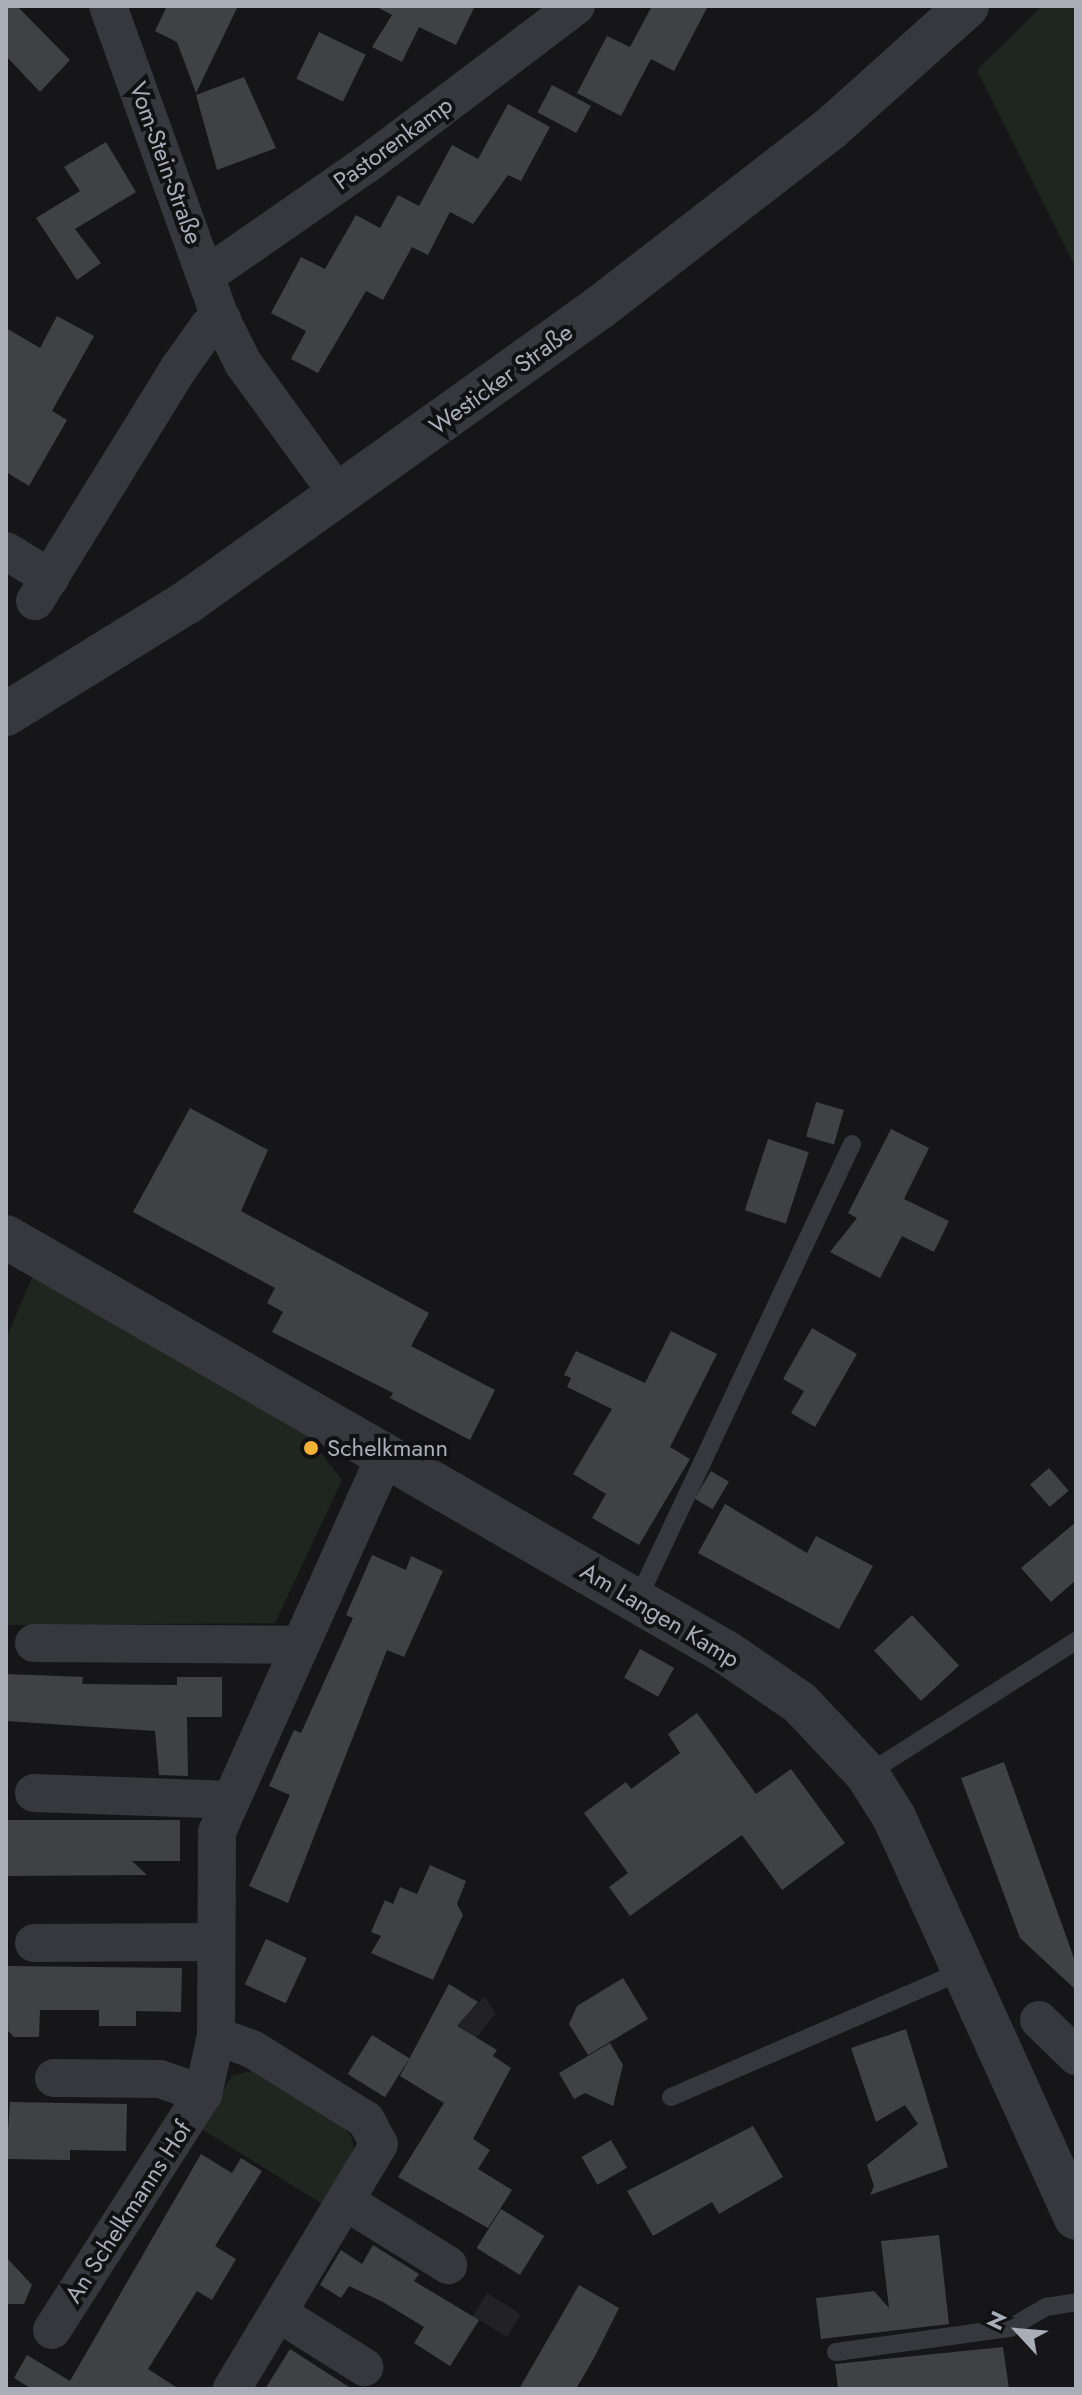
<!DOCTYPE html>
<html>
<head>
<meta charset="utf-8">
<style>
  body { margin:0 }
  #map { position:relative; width:1082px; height:2395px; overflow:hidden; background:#161618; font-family:Jost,sans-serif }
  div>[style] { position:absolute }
  .built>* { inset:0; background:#222225; transform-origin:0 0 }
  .green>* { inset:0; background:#1e261f }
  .building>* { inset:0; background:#404145; transform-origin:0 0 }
  .service>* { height:18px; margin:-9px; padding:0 9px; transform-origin:9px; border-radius:9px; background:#37383d }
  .minor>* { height:38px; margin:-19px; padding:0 19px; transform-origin:19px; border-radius:19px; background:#37383d }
  .tertiary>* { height:44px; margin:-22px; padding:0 22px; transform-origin:22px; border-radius:22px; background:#37383d }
  .dots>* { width:22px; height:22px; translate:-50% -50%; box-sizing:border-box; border:4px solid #111113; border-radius:50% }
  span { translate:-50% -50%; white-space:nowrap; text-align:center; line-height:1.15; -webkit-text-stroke:8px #111113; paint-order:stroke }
  .street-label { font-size:24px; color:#a8adb8 }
  .poi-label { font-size:24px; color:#a8adb8 }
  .left { translate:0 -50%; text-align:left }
  .frame { position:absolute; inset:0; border:8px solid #a8adb8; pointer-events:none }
  .north { position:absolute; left:978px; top:2291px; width:80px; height:80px; -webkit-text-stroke:6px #111113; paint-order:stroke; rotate:296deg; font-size:22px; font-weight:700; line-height:32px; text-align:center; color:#a8adb8 }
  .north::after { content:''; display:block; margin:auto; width:28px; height:36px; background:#a8adb8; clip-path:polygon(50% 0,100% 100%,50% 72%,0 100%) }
</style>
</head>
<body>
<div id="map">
  <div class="built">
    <i style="clip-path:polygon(485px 1996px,495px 2014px,476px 2038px,454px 2029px)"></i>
    <i style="left:487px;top:2293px;width:40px;height:27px;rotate:32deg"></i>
  </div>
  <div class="green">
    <i style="clip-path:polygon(1042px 6px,1076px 6px,1076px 268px,977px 70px)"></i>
    <i style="clip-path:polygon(33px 1275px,306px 1434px,342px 1480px,275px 1623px,6px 1625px,6px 1339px)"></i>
    <i style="clip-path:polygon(257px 2069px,339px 2120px,352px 2138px,355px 2156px,324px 2205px,198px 2127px,232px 2076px)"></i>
  </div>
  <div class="building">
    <i style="clip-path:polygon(6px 6px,17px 6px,70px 60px,40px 92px,6px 56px)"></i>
    <i style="clip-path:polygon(167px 6px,238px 6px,196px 93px,177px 42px,155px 31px)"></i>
    <i style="clip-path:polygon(375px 6px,475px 6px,456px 45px,419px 27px,402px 62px,372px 47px,392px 15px)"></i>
    <i style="clip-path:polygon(652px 6px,708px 6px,674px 71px,651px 59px,621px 116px,577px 93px,607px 36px,630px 47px)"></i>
    <i style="left:319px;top:32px;width:52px;height:52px;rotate:26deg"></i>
    <i style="clip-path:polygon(244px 77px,276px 148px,217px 170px,196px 95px)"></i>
    <i style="left:552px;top:85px;width:44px;height:31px;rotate:28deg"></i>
    <i style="clip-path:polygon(508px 104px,550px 127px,521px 181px,508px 175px,473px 224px,450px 212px,428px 255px,412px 247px,383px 300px,366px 291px,318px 373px,291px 359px,306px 331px,271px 313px,301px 257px,325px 269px,356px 215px,380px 228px,398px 195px,419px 206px,452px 145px,478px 159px)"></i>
    <i style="clip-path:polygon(106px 142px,136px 192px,75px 229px,101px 263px,77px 280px,36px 218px,80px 191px,64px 167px)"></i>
    <i style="clip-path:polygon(57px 316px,94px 336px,52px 411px,67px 420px,29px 486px,6px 472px,6px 328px,40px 348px)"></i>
    <i style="left:816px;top:1102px;width:29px;height:36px;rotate:16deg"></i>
    <i style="clip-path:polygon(190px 1108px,268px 1150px,241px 1211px,429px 1313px,411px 1346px,495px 1390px,470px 1440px,390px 1398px,393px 1393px,272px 1332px,283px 1312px,267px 1303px,275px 1288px,133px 1212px)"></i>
    <i style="clip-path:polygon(891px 1129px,929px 1148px,904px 1199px,949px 1221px,934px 1252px,902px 1236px,880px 1278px,830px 1252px,857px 1218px,848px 1213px)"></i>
    <i style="left:768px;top:1139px;width:43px;height:75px;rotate:18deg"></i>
    <i style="clip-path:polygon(812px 1328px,857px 1354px,815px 1427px,791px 1413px,804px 1391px,783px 1379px)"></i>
    <i style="clip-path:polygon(671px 1331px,717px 1354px,670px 1447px,690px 1459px,639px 1545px,592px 1518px,606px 1494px,573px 1474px,612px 1409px,567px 1387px,571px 1378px,564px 1375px,576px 1351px,645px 1383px)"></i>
    <i style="left:1049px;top:1468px;width:30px;height:25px;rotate:49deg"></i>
    <i style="left:711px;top:1471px;width:21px;height:32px;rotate:31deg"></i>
    <i style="clip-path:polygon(725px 1504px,807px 1553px,816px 1536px,873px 1566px,839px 1629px,698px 1553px)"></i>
    <i style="clip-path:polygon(1076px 1522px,1076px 1580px,1051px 1602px,1021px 1568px)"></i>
    <i style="clip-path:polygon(372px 1555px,406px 1570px,411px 1556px,443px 1571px,404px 1657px,387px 1650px,288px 1903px,249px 1886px,290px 1795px,269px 1786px,294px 1730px,301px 1733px,353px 1618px,346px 1615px)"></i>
    <i style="left:912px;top:1615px;width:69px;height:52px;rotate:47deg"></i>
    <i style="left:640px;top:1649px;width:39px;height:33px;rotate:29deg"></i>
    <i style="clip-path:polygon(6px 1674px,83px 1677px,82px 1684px,177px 1685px,177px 1677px,222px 1677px,222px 1717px,187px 1717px,188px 1776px,159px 1775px,155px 1731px,6px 1721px)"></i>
    <i style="clip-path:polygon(697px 1713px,756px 1794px,791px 1769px,845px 1843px,782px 1890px,742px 1835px,630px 1916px,609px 1887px,628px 1873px,584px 1813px,626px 1782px,631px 1789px,680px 1753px,668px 1734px)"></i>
    <i style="clip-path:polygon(1004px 1762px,1076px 1964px,1076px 1990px,1020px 1938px,961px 1778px)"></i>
    <i style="clip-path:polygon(6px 1820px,180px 1820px,180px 1861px,132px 1861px,147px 1875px,6px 1876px)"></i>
    <i style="clip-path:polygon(430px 1865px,466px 1881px,457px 1904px,463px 1915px,433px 1980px,371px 1953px,381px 1936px,371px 1932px,385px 1900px,393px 1904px,400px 1887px,417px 1894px)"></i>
    <i style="left:266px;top:1939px;width:45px;height:50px;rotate:25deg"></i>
    <i style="clip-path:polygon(6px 1966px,182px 1968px,181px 2012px,136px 2011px,136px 2026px,99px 2026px,99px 2010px,40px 2010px,39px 2037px,14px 2037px,6px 2029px)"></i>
    <i style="clip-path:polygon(623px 1978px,648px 2019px,588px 2055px,569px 2024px,577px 2006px)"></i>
    <i style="clip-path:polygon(449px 1984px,478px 2002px,457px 2026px,497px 2050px,493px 2056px,511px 2068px,473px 2139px,490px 2150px,478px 2169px,512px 2190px,488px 2228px,398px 2177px,444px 2103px,400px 2076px)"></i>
    <i style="clip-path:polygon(906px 2029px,948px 2167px,870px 2195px,874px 2186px,867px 2165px,918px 2124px,905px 2105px,876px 2122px,851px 2048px)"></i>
    <i style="left:372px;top:2035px;width:44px;height:46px;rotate:32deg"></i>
    <i style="clip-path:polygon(610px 2043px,623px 2065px,613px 2106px,585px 2093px,574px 2099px,559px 2073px)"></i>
    <i style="clip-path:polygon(10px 2102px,127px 2104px,126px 2151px,70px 2150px,70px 2160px,6px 2159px)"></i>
    <i style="clip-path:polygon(753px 2126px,783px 2177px,719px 2214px,712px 2202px,653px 2236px,627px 2191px)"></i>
    <i style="left:611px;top:2140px;width:32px;height:34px;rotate:60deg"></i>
    <i style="clip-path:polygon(201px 2154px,232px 2173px,241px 2158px,262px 2171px,215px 2246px,236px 2259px,212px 2300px,197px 2291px,148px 2369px,179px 2389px,32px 2389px,14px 2378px,27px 2355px,70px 2381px)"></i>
    <i style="left:501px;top:2209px;width:51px;height:46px;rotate:32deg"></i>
    <i style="clip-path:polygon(939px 2235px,949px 2324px,821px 2339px,816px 2298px,874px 2291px,889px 2308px,881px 2241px)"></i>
    <i style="clip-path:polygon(373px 2245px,419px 2274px,414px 2281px,479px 2320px,450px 2366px,414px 2343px,424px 2327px,383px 2302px,349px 2286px,341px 2298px,320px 2285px,341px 2250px,362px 2264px)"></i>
    <i style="clip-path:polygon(6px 2257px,32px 2285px,24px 2304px,6px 2304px)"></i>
    <i style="clip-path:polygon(579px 2285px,619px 2308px,594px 2358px,576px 2389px,519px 2389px)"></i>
    <i style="clip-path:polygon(1003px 2347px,1009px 2389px,838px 2389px,835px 2364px)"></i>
    <i style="clip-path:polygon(290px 2349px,352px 2389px,265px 2389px)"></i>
  </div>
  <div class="service">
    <i style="left:637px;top:1601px;width:505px;rotate:-64.8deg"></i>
    <i style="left:867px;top:1774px;width:248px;rotate:-32.5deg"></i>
    <i style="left:671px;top:2097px;width:320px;rotate:-23.4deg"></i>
    <i style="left:836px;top:2352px;width:176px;rotate:-7.9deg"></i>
    <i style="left:1010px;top:2328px;width:42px;rotate:-30.3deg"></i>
    <i style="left:1046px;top:2307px;width:30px;rotate:-9deg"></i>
  </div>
  <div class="minor">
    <i style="left:108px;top:6px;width:328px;rotate:70.2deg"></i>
    <i style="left:219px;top:315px;width:54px;rotate:63.4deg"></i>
    <i style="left:243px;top:363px;width:165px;rotate:54.1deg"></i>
    <i style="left:207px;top:275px;width:195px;rotate:-34.8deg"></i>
    <i style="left:367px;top:164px;width:262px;rotate:-37.1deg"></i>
    <i style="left:6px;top:551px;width:52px;rotate:31.5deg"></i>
    <i style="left:35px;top:601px;width:274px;rotate:-58.3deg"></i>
    <i style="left:179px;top:368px;width:50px;rotate:-54.7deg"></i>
    <i style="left:208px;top:327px;width:16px;rotate:-27deg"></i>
    <i style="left:34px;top:1643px;width:265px;rotate:0.4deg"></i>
    <i style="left:34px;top:1793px;width:197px;rotate:2deg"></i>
    <i style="left:34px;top:1943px;width:182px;rotate:-0.3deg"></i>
    <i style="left:1039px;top:2020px;width:52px;rotate:44.2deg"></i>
    <i style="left:216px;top:2036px;width:38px;rotate:20deg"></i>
    <i style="left:252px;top:2049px;width:134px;rotate:31.9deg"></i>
    <i style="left:366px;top:2120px;width:27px;rotate:62deg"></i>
    <i style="left:379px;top:2144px;width:286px;rotate:121deg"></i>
    <i style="left:54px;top:2078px;width:106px;rotate:0.5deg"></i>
    <i style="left:160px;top:2079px;width:46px;rotate:19.2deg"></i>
    <i style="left:348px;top:2203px;width:118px;rotate:31.8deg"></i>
    <i style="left:278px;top:2313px;width:102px;rotate:32.1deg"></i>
    <i style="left:52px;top:2330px;width:280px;rotate:-57.4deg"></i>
    <i style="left:203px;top:2094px;width:59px;rotate:-77.4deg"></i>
    <i style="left:216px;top:2036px;width:204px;rotate:-89.7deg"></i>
    <i style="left:217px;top:1832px;width:414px;rotate:-65.9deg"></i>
  </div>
  <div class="tertiary">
    <i style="left:6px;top:714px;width:211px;rotate:-31.7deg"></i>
    <i style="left:186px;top:603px;width:508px;rotate:-35.54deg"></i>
    <i style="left:599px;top:308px;width:292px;rotate:-37.8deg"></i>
    <i style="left:830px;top:129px;width:184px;rotate:-41.9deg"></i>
    <i style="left:6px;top:1237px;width:832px;rotate:29.98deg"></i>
    <i style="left:727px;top:1653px;width:88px;rotate:34.4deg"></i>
    <i style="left:800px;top:1703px;width:98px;rotate:46.7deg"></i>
    <i style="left:867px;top:1774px;width:51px;rotate:57.9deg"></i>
    <i style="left:894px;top:1817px;width:440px;rotate:65.6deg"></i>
  </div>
  <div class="dots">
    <i style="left:311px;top:1448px;background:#f2b134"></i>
  </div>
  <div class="street-label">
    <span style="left:393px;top:143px;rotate:-36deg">Pastorenkamp</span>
    <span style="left:166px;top:163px;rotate:70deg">Vom-Stein-Straße</span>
    <span style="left:501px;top:379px;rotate:-36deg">Westicker Straße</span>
    <span style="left:660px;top:1615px;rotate:31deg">Am Langen Kamp</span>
    <span style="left:128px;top:2212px;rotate:-57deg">An Schelkmanns Hof</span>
  </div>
  <div class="poi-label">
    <span class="left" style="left:327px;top:1448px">Schelkmann</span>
  </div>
  <div class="frame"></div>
  <div class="north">N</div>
</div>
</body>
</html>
